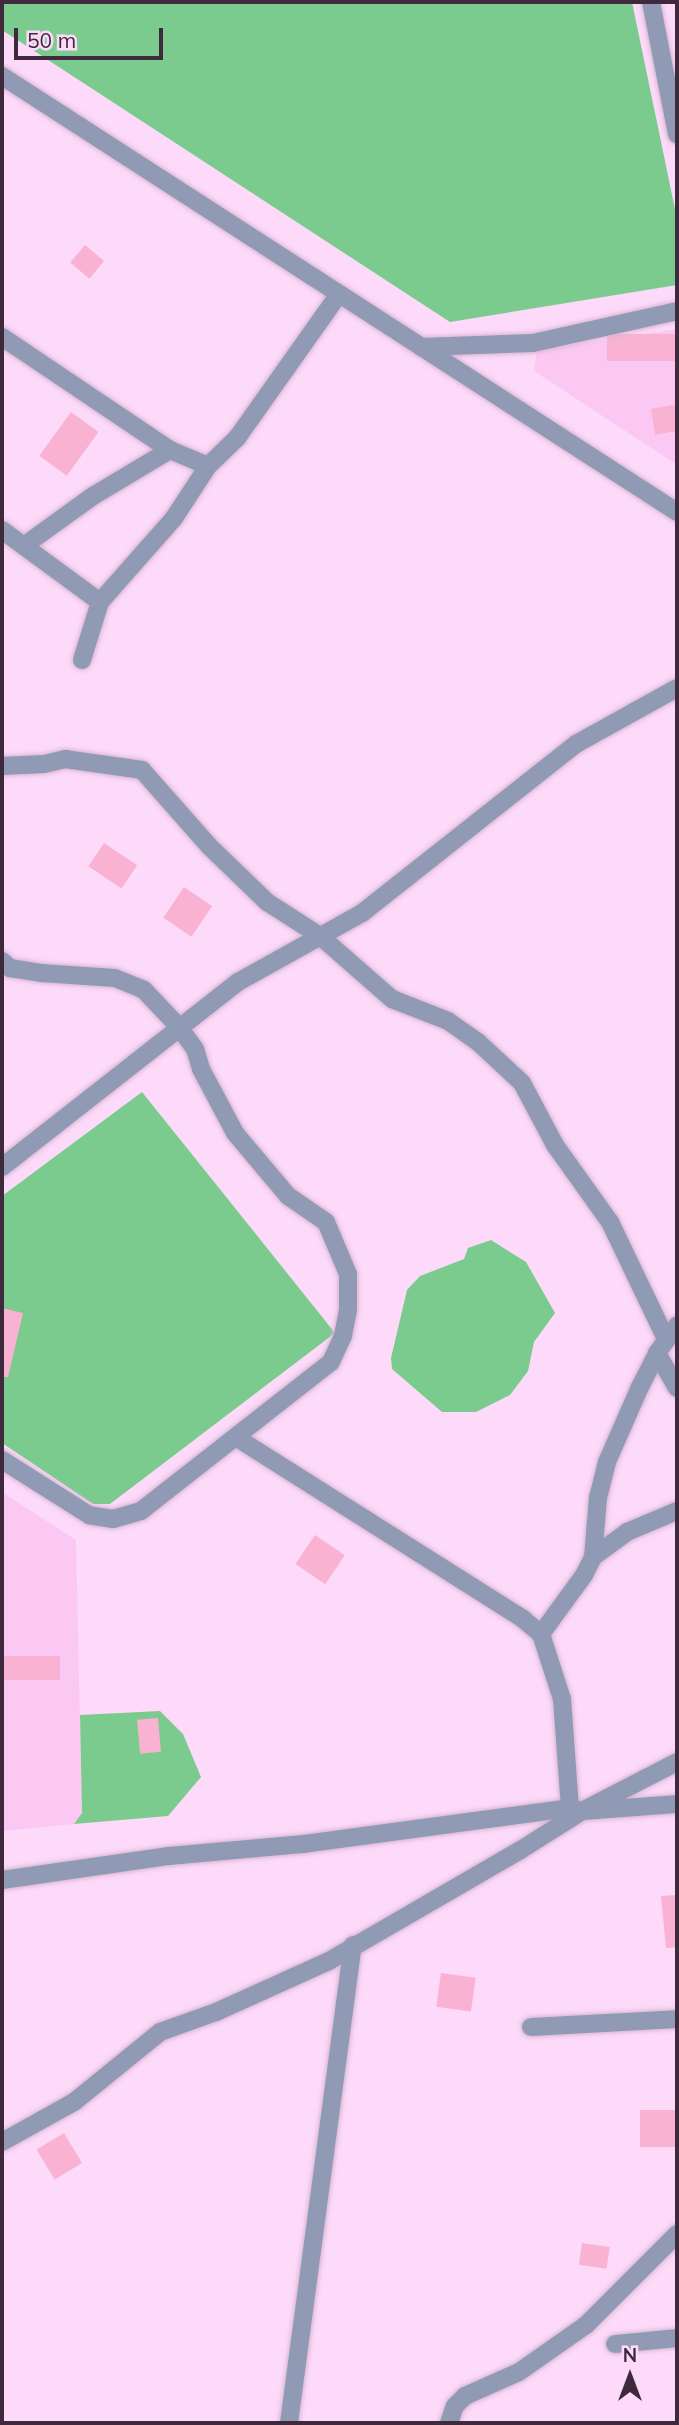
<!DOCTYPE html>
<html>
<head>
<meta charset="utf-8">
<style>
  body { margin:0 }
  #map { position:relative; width:679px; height:2425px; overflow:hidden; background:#fddaf9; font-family:Mulish,sans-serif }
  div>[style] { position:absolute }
  .built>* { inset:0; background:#fbc8f4 }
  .green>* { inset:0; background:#7bcb8e }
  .building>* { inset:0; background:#f9b2d2; transform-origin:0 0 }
  .roads { filter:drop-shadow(0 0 2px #d7b7d3) drop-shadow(0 0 2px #d7b7d3) }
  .minor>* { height:18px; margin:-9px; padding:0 9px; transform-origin:9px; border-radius:9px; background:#919ab5 }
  span { translate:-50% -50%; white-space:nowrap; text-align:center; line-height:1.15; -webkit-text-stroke:7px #fddaf9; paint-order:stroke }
  .frame { position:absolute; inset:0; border:4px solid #3f293d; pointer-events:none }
  .north { position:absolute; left:595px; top:2341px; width:70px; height:70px; -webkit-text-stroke:5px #fddaf9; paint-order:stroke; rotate:0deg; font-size:19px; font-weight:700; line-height:28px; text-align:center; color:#3f293d }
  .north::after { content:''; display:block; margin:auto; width:24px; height:32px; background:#3f293d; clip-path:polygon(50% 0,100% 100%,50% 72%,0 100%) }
  .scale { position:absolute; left:14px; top:28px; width:149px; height:32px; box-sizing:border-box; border:4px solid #3f293d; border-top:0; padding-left:9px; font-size:21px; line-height:24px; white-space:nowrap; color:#3f293d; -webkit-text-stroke:5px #fddaf9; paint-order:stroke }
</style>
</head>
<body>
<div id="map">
  <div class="built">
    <i style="clip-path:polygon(677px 329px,677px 465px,534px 371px,537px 350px)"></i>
    <i style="clip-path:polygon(2px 1492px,76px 1540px,82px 1813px,74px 1824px,2px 1831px)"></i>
  </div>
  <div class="green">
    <i style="clip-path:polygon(2px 2px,632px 2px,677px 219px,677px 285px,450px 322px,2px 30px)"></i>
    <i style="clip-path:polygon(142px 1092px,335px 1333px,110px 1504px,93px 1504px,2px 1443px,2px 1196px)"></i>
    <i style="clip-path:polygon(491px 1240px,526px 1262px,555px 1313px,534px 1342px,528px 1371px,510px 1395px,476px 1412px,442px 1412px,392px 1369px,391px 1358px,407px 1290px,420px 1276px,464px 1259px,468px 1248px)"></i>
    <i style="clip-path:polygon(160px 1711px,183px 1734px,201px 1777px,168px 1816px,74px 1824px,82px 1813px,80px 1715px)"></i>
  </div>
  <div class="building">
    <i style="left:85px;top:245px;width:25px;height:23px;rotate:40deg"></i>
    <i style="left:677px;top:334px;width:27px;height:70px;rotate:90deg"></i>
    <i style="clip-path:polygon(677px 404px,677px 431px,655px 435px,651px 409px)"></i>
    <i style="left:71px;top:412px;width:34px;height:54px;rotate:36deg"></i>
    <i style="left:104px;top:843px;width:40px;height:28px;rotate:34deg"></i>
    <i style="left:184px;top:887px;width:34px;height:37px;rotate:34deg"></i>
    <i style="clip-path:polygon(2px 1308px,23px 1313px,8px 1377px,2px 1377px)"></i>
    <i style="left:315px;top:1535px;width:36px;height:35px;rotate:34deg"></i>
    <i style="left:60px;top:1656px;width:24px;height:58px;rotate:90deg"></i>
    <i style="left:158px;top:1718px;width:34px;height:21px;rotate:85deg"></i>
    <i style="clip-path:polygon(677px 1895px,677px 1947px,666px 1948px,661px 1896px)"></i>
    <i style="left:441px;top:1973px;width:35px;height:34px;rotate:8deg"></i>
    <i style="left:677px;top:2110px;width:37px;height:37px;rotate:90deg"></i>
    <i style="left:64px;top:2133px;width:35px;height:32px;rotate:59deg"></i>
    <i style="left:582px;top:2243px;width:28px;height:22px;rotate:8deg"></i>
  </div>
  <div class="roads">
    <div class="minor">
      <i style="left:651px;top:2px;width:135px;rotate:78.9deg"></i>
      <i style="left:2px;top:76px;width:804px;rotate:32.86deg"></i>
      <i style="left:2px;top:337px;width:202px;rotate:33.9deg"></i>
      <i style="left:170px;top:450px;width:41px;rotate:22.8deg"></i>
      <i style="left:208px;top:466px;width:40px;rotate:-44deg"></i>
      <i style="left:237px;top:438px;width:176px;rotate:-54.7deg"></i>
      <i style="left:421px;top:347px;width:112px;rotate:-2deg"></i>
      <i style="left:533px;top:343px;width:148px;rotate:-12.5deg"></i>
      <i style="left:2px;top:530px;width:122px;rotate:36.3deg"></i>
      <i style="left:25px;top:545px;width:84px;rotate:-35.8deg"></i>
      <i style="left:93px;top:496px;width:90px;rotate:-30.9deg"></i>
      <i style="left:82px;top:660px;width:61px;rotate:-72.8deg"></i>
      <i style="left:100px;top:602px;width:112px;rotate:-48.6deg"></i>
      <i style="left:174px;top:518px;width:62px;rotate:-56.8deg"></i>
      <i style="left:2px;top:766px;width:42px;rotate:-2.7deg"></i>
      <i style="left:44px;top:764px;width:22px;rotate:-13deg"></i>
      <i style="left:65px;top:759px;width:78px;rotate:8.1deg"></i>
      <i style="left:142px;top:770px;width:101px;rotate:48.6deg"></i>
      <i style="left:209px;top:846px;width:81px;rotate:44deg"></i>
      <i style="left:267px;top:902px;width:63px;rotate:32.7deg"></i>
      <i style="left:320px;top:936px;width:96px;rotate:41.2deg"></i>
      <i style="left:392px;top:999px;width:60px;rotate:21.4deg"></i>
      <i style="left:448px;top:1021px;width:38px;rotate:35deg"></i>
      <i style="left:479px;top:1043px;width:59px;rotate:42.9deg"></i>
      <i style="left:522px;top:1083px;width:70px;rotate:62deg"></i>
      <i style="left:555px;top:1145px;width:95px;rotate:54.5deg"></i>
      <i style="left:610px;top:1222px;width:130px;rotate:64.4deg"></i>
      <i style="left:2px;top:961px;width:11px;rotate:41deg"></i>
      <i style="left:10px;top:968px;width:31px;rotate:9deg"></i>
      <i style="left:41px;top:973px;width:74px;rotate:3.9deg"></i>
      <i style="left:115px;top:978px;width:31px;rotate:22deg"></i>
      <i style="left:144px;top:990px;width:51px;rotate:46.6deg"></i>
      <i style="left:179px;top:1027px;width:27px;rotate:54deg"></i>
      <i style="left:195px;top:1049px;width:21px;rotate:73deg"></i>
      <i style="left:201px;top:1069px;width:72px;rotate:62deg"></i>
      <i style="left:235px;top:1133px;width:82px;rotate:49.9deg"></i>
      <i style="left:288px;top:1196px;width:46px;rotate:34.4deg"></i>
      <i style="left:326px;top:1222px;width:56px;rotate:67.1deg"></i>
      <i style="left:348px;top:1274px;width:36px;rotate:90deg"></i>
      <i style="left:348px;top:1310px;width:26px;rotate:101deg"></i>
      <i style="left:343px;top:1336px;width:29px;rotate:115deg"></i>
      <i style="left:331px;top:1362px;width:241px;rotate:141.9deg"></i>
      <i style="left:141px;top:1511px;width:29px;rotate:164deg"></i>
      <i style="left:113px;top:1519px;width:24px;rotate:-171deg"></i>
      <i style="left:89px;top:1515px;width:103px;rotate:-147.7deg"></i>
      <i style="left:2px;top:1167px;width:300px;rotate:-38.1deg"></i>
      <i style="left:238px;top:982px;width:142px;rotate:-29.1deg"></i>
      <i style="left:362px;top:913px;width:273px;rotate:-38.3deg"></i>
      <i style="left:576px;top:744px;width:115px;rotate:-29deg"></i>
      <i style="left:657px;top:1353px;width:40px;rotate:60.3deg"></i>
      <i style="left:237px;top:1438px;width:338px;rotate:32.3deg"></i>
      <i style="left:523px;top:1619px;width:23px;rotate:40deg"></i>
      <i style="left:541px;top:1634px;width:68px;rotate:72.1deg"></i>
      <i style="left:562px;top:1699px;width:109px;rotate:85.8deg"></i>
      <i style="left:570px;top:1808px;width:12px;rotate:14deg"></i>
      <i style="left:582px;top:1811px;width:95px;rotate:-4.2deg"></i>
      <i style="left:593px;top:1557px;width:42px;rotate:-36.3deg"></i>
      <i style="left:627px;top:1532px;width:54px;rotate:-22.8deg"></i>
      <i style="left:541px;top:1634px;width:73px;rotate:-53.9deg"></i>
      <i style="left:584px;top:1575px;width:20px;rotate:-63deg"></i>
      <i style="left:593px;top:1557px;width:59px;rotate:-85.2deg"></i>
      <i style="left:598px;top:1498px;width:37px;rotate:-76deg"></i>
      <i style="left:607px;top:1462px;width:82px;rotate:-66.3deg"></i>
      <i style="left:640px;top:1387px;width:38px;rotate:-63deg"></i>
      <i style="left:657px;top:1353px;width:34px;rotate:-54deg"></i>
      <i style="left:2px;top:1880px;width:169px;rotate:-8.2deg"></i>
      <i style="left:169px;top:1856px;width:136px;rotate:-5.1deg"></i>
      <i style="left:304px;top:1844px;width:268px;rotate:-7.7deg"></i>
      <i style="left:531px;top:2027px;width:146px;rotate:-3.1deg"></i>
      <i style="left:2px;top:2142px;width:82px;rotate:-29.1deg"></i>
      <i style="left:74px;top:2102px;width:111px;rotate:-39.1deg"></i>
      <i style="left:160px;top:2032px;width:59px;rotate:-19.7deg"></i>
      <i style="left:216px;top:2012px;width:124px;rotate:-24.3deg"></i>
      <i style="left:329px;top:1961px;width:220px;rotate:-30.1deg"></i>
      <i style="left:519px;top:1851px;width:75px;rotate:-32.4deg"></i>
      <i style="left:582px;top:1811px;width:107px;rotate:-27.3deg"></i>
      <i style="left:615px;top:2344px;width:62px;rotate:-5.5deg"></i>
      <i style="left:289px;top:2423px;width:482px;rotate:-82.4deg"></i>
      <i style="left:449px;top:2423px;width:18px;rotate:-71deg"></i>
      <i style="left:455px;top:2406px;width:14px;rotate:-45deg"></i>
      <i style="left:465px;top:2396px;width:59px;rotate:-24deg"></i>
      <i style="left:519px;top:2372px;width:82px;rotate:-35deg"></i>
      <i style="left:586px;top:2325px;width:129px;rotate:-45deg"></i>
    </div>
  </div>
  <div class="frame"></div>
  <div class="north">N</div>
  <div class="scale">50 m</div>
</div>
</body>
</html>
